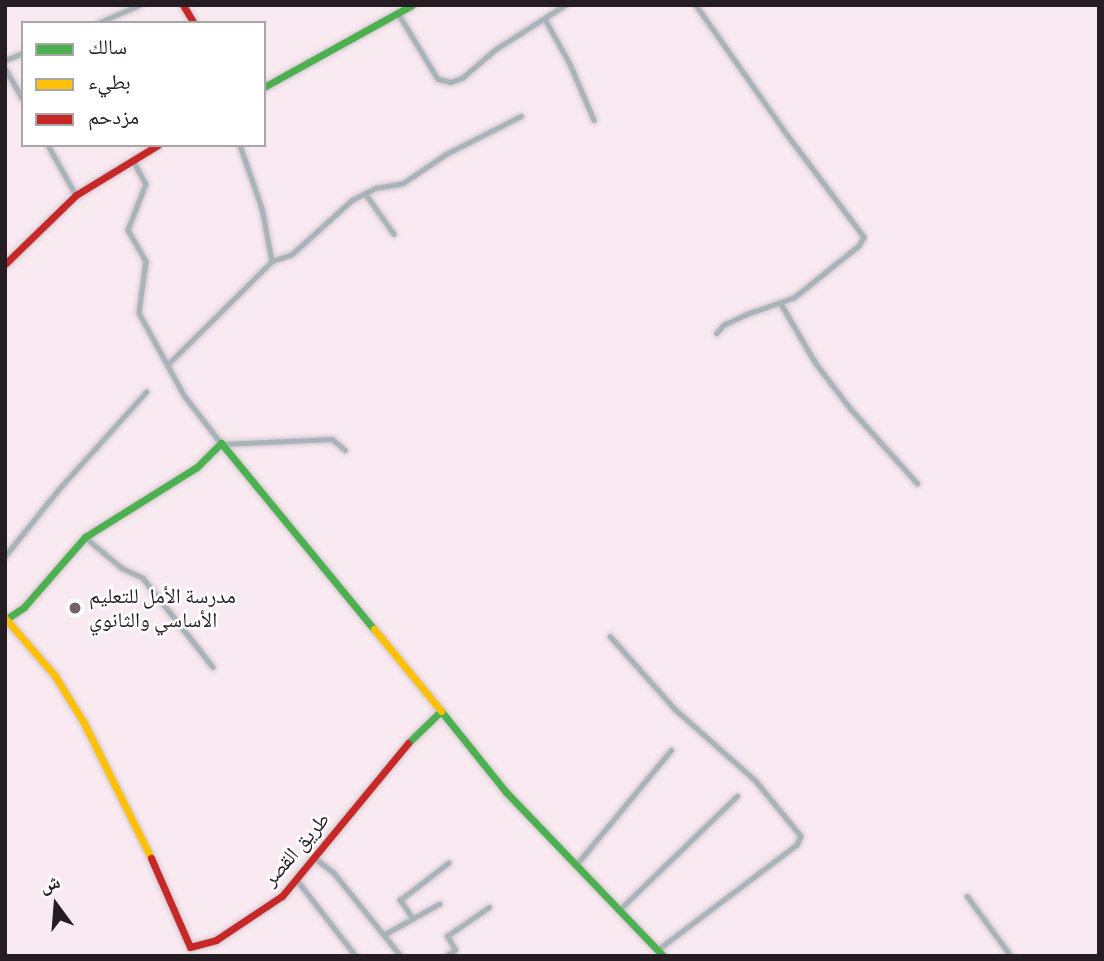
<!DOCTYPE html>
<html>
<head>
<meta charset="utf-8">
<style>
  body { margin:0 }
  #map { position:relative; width:1104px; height:961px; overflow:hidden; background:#f9e9f1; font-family:"Source Sans 3","Noto Naskh Arabic",sans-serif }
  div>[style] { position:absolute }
  .roads { filter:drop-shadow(0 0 2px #d1c6cc) drop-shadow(0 0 2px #d1c6cc) }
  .street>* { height:4.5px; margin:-2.25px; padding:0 2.25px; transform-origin:2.25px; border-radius:2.25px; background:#a8b3ba }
  .fast>* { height:7px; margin:-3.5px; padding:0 3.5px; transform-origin:3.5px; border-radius:3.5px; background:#4caf50 }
  .slow>* { height:7px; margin:-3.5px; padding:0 3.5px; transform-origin:3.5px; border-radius:3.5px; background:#ffc107 }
  .jam>* { height:7px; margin:-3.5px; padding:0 3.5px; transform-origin:3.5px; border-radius:3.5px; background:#c62828 }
  .dots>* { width:19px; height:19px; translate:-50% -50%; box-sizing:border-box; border:4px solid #fff; border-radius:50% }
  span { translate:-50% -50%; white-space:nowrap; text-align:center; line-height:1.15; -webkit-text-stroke:5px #fff; paint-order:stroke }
  .poi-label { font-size:21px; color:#261d22 }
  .left { translate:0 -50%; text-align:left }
  .street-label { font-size:21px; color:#261d22 }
  .frame { position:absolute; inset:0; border:7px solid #261d22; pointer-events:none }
  .legend { position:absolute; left:21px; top:21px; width:245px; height:126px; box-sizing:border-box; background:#fff; border:2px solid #a8a5a7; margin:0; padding:9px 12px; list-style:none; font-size:21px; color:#261d22 }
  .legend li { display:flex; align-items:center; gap:14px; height:35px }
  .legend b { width:35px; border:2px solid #a8a5a7 }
  .north { position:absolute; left:21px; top:870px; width:70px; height:70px; -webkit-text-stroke:5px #fff; paint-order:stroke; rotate:344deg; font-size:19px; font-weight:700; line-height:28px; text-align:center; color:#261d22 }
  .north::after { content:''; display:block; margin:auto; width:24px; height:32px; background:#261d22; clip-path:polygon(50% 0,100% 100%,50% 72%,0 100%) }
</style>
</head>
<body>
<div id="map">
  <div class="roads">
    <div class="street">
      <i style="left:696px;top:5px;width:151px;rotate:54.9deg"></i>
      <i style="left:783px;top:129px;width:135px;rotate:53.1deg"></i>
      <i style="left:864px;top:237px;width:10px;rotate:119deg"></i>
      <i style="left:859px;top:246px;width:83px;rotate:141.3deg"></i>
      <i style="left:794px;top:298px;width:49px;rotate:160.8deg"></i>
      <i style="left:748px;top:314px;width:26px;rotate:155deg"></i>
      <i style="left:724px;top:325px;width:11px;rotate:131deg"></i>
      <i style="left:398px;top:13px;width:77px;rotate:58.8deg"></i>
      <i style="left:438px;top:79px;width:13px;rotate:13deg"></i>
      <i style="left:451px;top:82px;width:12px;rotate:-20deg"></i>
      <i style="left:462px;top:78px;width:45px;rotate:-40.5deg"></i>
      <i style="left:496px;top:49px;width:82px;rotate:-32.5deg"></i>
      <i style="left:545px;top:19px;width:51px;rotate:60.9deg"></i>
      <i style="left:570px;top:64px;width:61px;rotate:66.8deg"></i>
      <i style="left:98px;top:23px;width:45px;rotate:-23.7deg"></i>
      <i style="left:5px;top:60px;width:19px;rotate:-21deg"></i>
      <i style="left:5px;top:68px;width:36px;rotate:60deg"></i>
      <i style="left:48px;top:145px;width:57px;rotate:60.8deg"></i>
      <i style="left:240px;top:145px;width:67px;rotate:70.8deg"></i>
      <i style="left:262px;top:208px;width:54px;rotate:79.3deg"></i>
      <i style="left:133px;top:160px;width:27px;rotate:62deg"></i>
      <i style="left:146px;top:184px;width:49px;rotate:111.4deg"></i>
      <i style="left:128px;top:230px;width:36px;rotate:60deg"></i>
      <i style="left:146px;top:261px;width:52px;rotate:97.7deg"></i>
      <i style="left:139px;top:313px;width:94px;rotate:61.2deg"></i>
      <i style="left:184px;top:395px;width:61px;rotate:52.4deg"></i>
      <i style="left:365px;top:193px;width:50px;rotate:54.7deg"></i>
      <i style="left:780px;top:302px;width:69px;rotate:59.7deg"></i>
      <i style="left:815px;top:362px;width:58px;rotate:52.7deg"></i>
      <i style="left:850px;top:408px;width:101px;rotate:48.2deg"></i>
      <i style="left:167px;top:365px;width:148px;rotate:-44.7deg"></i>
      <i style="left:272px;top:261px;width:20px;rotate:-18deg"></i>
      <i style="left:291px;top:255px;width:82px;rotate:-42deg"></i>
      <i style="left:352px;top:200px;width:27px;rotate:-27deg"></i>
      <i style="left:376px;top:188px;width:27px;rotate:-10deg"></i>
      <i style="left:403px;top:183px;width:52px;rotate:-34deg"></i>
      <i style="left:446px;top:154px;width:84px;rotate:-26.9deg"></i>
      <i style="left:222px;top:444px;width:110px;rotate:-2.6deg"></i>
      <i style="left:332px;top:439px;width:17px;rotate:40deg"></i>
      <i style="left:85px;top:537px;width:48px;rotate:40deg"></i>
      <i style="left:122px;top:568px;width:23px;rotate:25deg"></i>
      <i style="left:143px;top:578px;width:113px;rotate:51.8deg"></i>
      <i style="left:5px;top:556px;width:85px;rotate:-51.2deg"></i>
      <i style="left:58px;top:490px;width:132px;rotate:-48.1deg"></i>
      <i style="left:610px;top:636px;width:99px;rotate:48.3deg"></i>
      <i style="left:676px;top:710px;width:106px;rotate:41.5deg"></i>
      <i style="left:755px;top:780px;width:72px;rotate:50.6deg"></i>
      <i style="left:801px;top:836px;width:10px;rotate:114deg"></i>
      <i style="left:797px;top:845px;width:174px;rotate:142.9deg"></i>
      <i style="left:315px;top:858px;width:24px;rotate:38deg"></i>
      <i style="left:334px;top:873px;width:107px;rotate:51.1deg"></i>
      <i style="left:576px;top:865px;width:149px;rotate:-50.4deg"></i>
      <i style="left:297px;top:880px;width:96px;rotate:52.2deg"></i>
      <i style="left:967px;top:896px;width:74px;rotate:53.7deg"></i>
      <i style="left:619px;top:910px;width:164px;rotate:-44deg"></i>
      <i style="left:412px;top:918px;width:22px;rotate:-124deg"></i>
      <i style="left:400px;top:900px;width:61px;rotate:-37.6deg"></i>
      <i style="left:385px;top:934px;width:62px;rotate:-29.1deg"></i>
      <i style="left:446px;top:956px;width:11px;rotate:-34deg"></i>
      <i style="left:455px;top:950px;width:16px;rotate:-120deg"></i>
      <i style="left:447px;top:936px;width:51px;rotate:-34.6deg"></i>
    </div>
    <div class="fast">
      <i style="left:264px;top:87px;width:169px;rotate:-29deg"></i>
      <i style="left:5px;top:620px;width:23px;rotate:-34deg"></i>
      <i style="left:24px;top:607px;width:93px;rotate:-48.9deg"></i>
      <i style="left:85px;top:537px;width:132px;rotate:-32deg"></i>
      <i style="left:197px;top:467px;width:34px;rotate:-45deg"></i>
      <i style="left:221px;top:443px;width:241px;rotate:50.6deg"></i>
      <i style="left:408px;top:743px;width:46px;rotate:-44.1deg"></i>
      <i style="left:441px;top:711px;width:104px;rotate:51.3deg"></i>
      <i style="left:506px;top:792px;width:227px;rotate:46.2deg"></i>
    </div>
    <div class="slow">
      <i style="left:5px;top:618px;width:77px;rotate:49.2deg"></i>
      <i style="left:55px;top:676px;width:55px;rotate:58.3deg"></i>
      <i style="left:84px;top:723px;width:151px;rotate:63.6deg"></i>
      <i style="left:374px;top:629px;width:106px;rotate:50.7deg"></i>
    </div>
    <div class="jam">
      <i style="left:183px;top:5px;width:21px;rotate:59deg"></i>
      <i style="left:5px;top:264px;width:99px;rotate:-44.2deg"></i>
      <i style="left:76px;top:195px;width:96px;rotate:-31.4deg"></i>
      <i style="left:151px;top:858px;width:97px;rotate:66.3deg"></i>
      <i style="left:190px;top:947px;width:27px;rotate:-15deg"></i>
      <i style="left:216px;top:940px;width:79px;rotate:-33.7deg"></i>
      <i style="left:282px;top:896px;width:198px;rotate:-50.5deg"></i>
    </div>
  </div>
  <div class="dots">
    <i style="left:75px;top:608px;background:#70646a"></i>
  </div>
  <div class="poi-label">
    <span class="left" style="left:89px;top:608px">مدرسة الأمل للتعليم<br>الأساسي والثانوي</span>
  </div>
  <div class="street-label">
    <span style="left:296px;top:849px;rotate:-49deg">طريق القصر</span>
  </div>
  <div class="frame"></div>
  <ul class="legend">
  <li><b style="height:9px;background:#4caf50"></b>سالك</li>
  <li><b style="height:9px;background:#ffc107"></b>بطيء</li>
  <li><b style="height:9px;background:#c62828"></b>مزدحم</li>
  </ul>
  <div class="north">ش</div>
</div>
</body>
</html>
